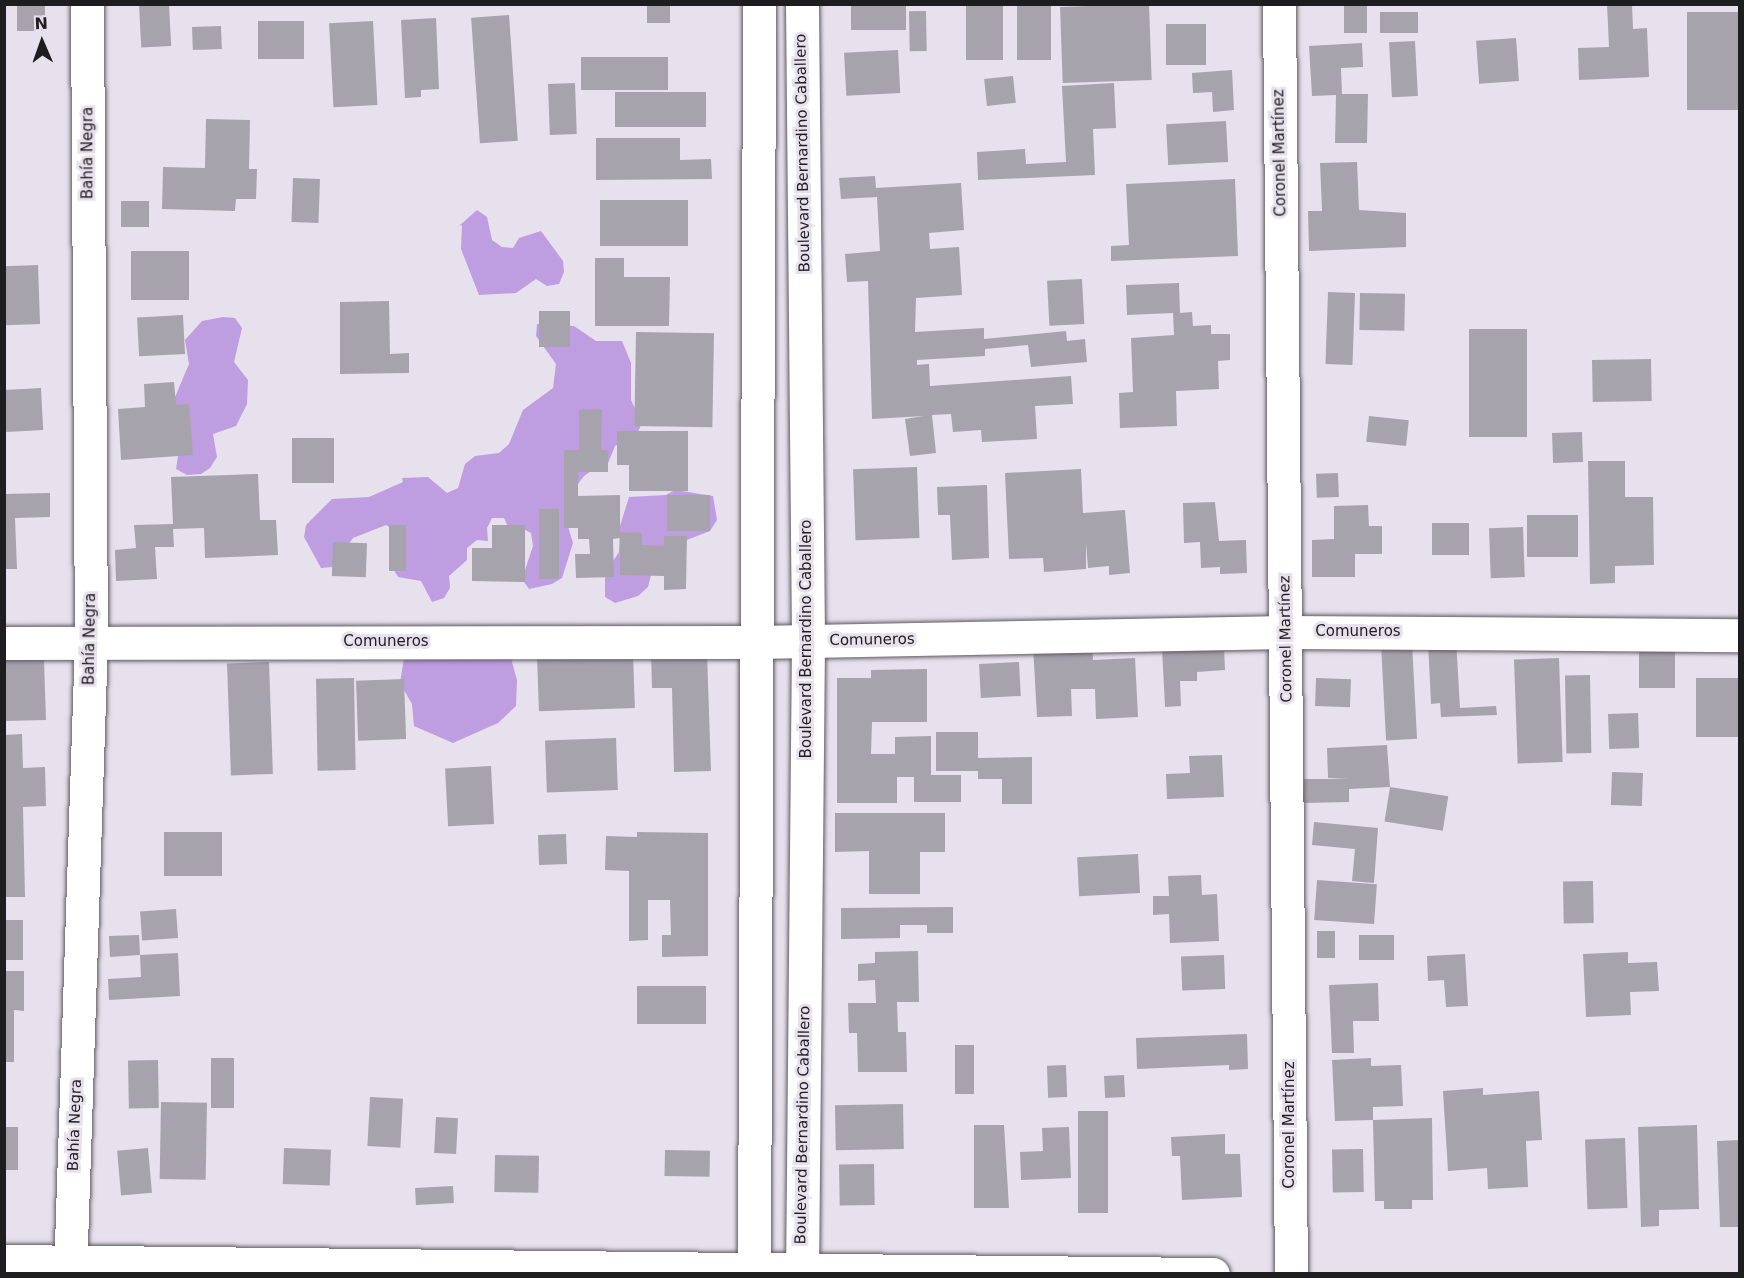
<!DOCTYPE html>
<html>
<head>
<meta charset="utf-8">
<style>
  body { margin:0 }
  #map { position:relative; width:1744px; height:1278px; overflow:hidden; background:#e6e1ec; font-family:"DejaVu Sans",sans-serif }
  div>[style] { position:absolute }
  .forest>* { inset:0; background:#be9de1 }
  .building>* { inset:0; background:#a7a3ad; transform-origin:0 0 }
  .roads { filter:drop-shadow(0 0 2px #5e5962) drop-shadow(0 0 2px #5e5962) }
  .street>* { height:33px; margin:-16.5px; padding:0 16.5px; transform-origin:16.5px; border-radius:16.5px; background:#fff }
  .secondary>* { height:33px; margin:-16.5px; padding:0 16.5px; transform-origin:16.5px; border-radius:16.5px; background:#fff }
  span { translate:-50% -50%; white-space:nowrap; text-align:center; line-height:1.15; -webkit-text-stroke:6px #e6e1ec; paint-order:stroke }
  .street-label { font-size:15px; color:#1e1d20 }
  .frame { position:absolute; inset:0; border:6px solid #1e1d20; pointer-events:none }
  .north { position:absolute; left:12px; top:12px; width:60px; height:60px; -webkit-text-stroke:4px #e6e1ec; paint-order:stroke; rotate:358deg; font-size:16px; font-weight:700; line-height:24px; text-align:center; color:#1e1d20 }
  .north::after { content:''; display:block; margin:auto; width:21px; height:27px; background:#1e1d20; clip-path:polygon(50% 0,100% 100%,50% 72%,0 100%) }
</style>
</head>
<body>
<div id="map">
  <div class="forest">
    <i style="clip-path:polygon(477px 210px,487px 217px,492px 240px,502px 247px,513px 248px,519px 238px,541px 231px,563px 261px,564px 272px,559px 284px,547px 286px,536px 279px,516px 293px,479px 295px,461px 249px,462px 225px,459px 226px)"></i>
    <i style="clip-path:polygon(223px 317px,235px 318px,242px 328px,234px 362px,248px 380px,247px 404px,236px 426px,213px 434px,217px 457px,210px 468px,201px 474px,187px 475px,176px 469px,178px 456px,170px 409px,189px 364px,185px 340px,202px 321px)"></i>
    <i style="clip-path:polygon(537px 324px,574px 326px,596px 341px,622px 341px,631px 363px,631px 400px,642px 423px,637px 434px,615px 446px,606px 468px,594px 469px,584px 476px,569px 496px,566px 520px,573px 543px,562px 578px,552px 584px,529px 589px,522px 579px,533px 546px,531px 533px,520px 527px,509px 529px,504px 518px,492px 518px,487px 528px,488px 541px,477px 540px,467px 548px,467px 560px,449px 576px,450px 588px,444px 598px,432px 602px,421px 581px,398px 577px,392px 567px,397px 532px,386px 525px,353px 538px,332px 567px,321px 568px,304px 537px,306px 525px,332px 499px,369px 497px,403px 482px,402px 478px,428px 477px,447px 493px,458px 488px,465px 464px,475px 456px,499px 453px,509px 444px,523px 410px,553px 388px,556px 364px,536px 336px)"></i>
    <i style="clip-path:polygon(675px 490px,713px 496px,717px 520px,710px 531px,674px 545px,651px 575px,648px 587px,638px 596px,615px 603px,605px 597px,605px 573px,619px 552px,620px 526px,629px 497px,666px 495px)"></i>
    <i style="clip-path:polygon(510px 655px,517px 680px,516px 706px,498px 723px,453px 743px,414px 726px,412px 704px,400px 683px,404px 658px)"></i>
  </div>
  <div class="building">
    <i style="left:17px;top:4px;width:28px;height:27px"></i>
    <i style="left:169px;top:4px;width:42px;height:30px;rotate:87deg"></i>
    <i style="left:851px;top:4px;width:55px;height:26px"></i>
    <i style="left:966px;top:4px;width:37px;height:56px"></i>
    <i style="left:1017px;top:4px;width:34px;height:56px"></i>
    <i style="left:1149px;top:4px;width:76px;height:89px;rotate:88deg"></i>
    <i style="left:1344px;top:4px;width:23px;height:29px"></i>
    <i style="clip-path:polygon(1607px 4px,1632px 4px,1633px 29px,1647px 28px,1649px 77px,1579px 80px,1578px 48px,1609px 47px)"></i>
    <i style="left:647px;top:5px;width:23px;height:18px"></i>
    <i style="left:926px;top:11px;width:40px;height:17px;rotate:89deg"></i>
    <i style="left:1418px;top:12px;width:21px;height:38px;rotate:90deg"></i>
    <i style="left:1740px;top:12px;width:98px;height:53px;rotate:90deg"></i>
    <i style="left:509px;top:15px;width:126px;height:38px;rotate:86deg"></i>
    <i style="clip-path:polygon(436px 18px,439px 89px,421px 90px,421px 97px,405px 98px,401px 20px)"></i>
    <i style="left:258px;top:21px;width:46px;height:38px"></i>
    <i style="left:373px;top:21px;width:84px;height:44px;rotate:87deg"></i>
    <i style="left:1166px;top:24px;width:40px;height:41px"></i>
    <i style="left:221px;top:26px;width:23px;height:29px;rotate:88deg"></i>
    <i style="left:1516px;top:38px;width:43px;height:40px;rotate:86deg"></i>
    <i style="left:1415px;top:41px;width:55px;height:26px;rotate:87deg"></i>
    <i style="clip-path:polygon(1362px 43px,1363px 67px,1341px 68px,1342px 94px,1368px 94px,1367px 143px,1335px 143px,1336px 95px,1312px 96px,1309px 46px)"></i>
    <i style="left:898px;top:50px;width:43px;height:54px;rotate:87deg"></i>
    <i style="left:581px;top:57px;width:87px;height:33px"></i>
    <i style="clip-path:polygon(1232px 70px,1234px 110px,1213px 112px,1212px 92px,1193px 93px,1192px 73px)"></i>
    <i style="left:1013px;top:76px;width:27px;height:29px;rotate:84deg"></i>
    <i style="left:575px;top:83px;width:51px;height:27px;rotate:88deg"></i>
    <i style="clip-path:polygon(1114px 83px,1116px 128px,1093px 129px,1095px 175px,978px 180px,977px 152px,1025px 149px,1026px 164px,1066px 162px,1062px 86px)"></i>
    <i style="left:615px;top:92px;width:91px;height:35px"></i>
    <i style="clip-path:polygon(206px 119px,250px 120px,249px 169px,257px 169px,256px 199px,236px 199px,235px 211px,162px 209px,163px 167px,205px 168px)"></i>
    <i style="left:1226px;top:121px;width:41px;height:60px;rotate:87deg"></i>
    <i style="clip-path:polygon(596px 138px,680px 138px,680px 160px,711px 159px,712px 179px,596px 180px)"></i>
    <i style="clip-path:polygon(1357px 162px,1359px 210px,1406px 213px,1406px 247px,1309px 251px,1308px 211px,1322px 211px,1320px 163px)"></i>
    <i style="clip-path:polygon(875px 176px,876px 188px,961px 183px,964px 230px,929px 233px,930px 249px,959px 247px,962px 295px,916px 298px,915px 332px,984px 328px,984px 339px,1066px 331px,1067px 341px,1085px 339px,1087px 362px,1031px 367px,1028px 345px,985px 349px,985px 356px,917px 360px,917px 365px,929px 364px,930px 386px,1071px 376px,1073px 404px,1035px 406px,1037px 439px,982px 442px,981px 430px,953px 432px,951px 414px,932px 415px,936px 453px,910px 456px,905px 419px,924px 416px,872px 419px,868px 281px,847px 282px,845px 254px,880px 251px,877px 197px,841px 199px,839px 178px)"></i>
    <i style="left:293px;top:178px;width:27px;height:44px;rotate:2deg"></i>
    <i style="clip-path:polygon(1235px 179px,1238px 256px,1111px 261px,1111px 246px,1129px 245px,1126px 184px)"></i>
    <i style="left:688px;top:200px;width:46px;height:88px;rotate:90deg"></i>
    <i style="left:121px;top:201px;width:28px;height:26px"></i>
    <i style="left:131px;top:251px;width:58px;height:49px"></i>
    <i style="clip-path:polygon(595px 258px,624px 258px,624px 277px,670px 277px,669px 326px,595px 326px)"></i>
    <i style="left:38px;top:265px;width:59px;height:34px;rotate:88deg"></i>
    <i style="left:1082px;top:279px;width:45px;height:35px;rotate:87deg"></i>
    <i style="clip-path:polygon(1179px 283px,1180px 313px,1192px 312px,1193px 326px,1211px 325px,1211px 334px,1230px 334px,1230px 360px,1218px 361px,1219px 389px,1176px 391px,1177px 426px,1120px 428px,1119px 393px,1133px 392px,1131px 338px,1174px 335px,1173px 313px,1127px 315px,1126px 285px)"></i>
    <i style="left:1328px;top:292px;width:27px;height:72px;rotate:2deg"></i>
    <i style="left:1360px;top:293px;width:45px;height:37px;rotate:1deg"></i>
    <i style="clip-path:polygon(389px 301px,390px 354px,409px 353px,409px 373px,340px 374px,340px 302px)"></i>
    <i style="left:539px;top:311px;width:31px;height:36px"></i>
    <i style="left:183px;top:315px;width:39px;height:46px;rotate:87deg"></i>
    <i style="left:1469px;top:329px;width:58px;height:108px"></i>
    <i style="left:636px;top:332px;width:78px;height:94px;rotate:1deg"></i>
    <i style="left:1651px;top:359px;width:42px;height:59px;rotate:89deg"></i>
    <i style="clip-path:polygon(174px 382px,176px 405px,189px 404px,193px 455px,121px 460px,118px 409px,145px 407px,144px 384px)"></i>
    <i style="left:41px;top:388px;width:42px;height:37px;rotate:87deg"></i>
    <i style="clip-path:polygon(602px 409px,601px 450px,608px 450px,608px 472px,578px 472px,578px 496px,620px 495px,620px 532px,642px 533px,642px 545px,664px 546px,664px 536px,687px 536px,686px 589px,664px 590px,664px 576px,620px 575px,620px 538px,613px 539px,614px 577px,576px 578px,575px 554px,590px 554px,589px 539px,578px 539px,578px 528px,564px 528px,564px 450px,579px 450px,579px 410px)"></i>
    <i style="left:1369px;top:416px;width:40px;height:26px;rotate:6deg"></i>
    <i style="clip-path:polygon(617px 431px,688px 431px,688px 491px,629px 491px,629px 465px,617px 465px)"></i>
    <i style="left:1582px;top:432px;width:30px;height:30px;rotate:88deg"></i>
    <i style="left:292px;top:438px;width:42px;height:45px"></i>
    <i style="clip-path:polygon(1588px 461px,1625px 461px,1625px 497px,1653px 497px,1654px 565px,1615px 566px,1615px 583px,1590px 584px)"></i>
    <i style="left:917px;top:467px;width:71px;height:64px;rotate:88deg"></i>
    <i style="clip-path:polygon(1081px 469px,1083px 513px,1125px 510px,1130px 573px,1109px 575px,1109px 566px,1088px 568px,1086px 543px,1086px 569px,1044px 572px,1043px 558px,1009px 559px,1005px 473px)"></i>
    <i style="left:1338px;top:473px;width:24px;height:22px;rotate:88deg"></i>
    <i style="clip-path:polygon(258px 474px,260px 520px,276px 520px,278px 555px,205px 558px,204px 528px,173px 529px,174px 547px,155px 547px,157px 579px,116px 581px,115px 550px,136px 548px,134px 525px,173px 524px,171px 477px)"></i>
    <i style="clip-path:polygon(987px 485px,989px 558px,952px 560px,950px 515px,938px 515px,937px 487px)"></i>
    <i style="clip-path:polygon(50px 493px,50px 517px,15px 518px,17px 569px,4px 569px,4px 494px)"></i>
    <i style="left:667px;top:495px;width:43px;height:36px"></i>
    <i style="clip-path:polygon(1215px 502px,1219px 541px,1246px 540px,1247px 573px,1220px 574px,1220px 567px,1201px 568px,1200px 542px,1184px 543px,1183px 503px)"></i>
    <i style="clip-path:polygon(1368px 505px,1369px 526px,1382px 526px,1382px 554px,1355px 554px,1355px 577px,1312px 577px,1312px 540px,1334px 539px,1334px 506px)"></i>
    <i style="left:539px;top:509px;width:20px;height:70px"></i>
    <i style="left:1527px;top:515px;width:51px;height:42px"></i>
    <i style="left:1432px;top:523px;width:37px;height:32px"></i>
    <i style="left:389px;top:525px;width:17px;height:46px"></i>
    <i style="clip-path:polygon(492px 525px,525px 525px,525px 582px,472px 581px,472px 548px,492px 548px)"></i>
    <i style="left:1523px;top:527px;width:50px;height:34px;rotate:88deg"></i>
    <i style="left:333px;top:542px;width:34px;height:34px;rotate:2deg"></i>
    <i style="clip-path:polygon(1456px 639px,1460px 708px,1496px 706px,1497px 715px,1441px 717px,1440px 703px,1431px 704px,1428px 641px)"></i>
    <i style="clip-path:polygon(1092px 643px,1093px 660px,1135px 658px,1138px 717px,1096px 719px,1095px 689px,1071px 689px,1072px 716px,1037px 717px,1033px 645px)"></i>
    <i style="left:1412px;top:643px;width:96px;height:31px;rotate:87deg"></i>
    <i style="clip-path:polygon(1224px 645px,1225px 670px,1197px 672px,1197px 681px,1180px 681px,1181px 706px,1165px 707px,1162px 648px)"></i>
    <i style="left:1639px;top:649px;width:36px;height:39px"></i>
    <i style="clip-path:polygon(28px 651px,44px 660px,46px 720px,4px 721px,4px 652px)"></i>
    <i style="clip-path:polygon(707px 652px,711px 771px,674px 772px,672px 688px,652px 688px,651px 654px)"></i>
    <i style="left:633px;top:654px;width:54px;height:96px;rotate:88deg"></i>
    <i style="left:1559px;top:658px;width:104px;height:45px;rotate:88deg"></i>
    <i style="left:269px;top:662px;width:112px;height:42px;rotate:88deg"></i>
    <i style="left:1019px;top:662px;width:34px;height:40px;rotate:87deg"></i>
    <i style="clip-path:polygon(927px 669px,927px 722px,872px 722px,871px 754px,895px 754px,895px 737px,931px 736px,931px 775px,961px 775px,961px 802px,914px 802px,914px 777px,897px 777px,897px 803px,837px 803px,837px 678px,871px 678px,871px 670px)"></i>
    <i style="left:1590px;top:675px;width:78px;height:25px;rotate:89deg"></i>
    <i style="left:354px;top:678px;width:92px;height:38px;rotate:89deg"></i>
    <i style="left:1316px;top:678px;width:35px;height:28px;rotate:2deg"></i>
    <i style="left:1696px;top:678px;width:44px;height:59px"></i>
    <i style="left:404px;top:679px;width:60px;height:48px;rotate:88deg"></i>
    <i style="left:1638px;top:713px;width:35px;height:30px;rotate:88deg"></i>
    <i style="clip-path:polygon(936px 732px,978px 732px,978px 758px,1032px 757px,1032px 804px,1002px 804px,1002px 779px,978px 779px,978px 771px,936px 771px)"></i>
    <i style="clip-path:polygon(22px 734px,23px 768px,45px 767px,46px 806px,23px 807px,25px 897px,4px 897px,4px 735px)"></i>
    <i style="left:616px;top:738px;width:52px;height:71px;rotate:88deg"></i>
    <i style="clip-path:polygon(1387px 745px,1390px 787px,1349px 789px,1349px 802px,1303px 803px,1304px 779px,1349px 779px,1328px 778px,1327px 748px)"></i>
    <i style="clip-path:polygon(1222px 755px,1224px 797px,1167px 799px,1166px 774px,1190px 773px,1189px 756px)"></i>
    <i style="left:491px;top:766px;width:58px;height:46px;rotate:87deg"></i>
    <i style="left:1612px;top:772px;width:31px;height:33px;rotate:2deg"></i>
    <i style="left:1390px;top:787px;width:59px;height:35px;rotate:9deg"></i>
    <i style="clip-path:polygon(835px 813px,945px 813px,945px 852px,920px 852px,920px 894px,869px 894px,869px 851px,835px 852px)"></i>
    <i style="clip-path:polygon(1314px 822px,1378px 828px,1374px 883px,1352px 881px,1355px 849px,1312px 845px)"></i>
    <i style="left:164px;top:832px;width:58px;height:44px"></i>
    <i style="clip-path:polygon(637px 832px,708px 833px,708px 956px,662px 957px,662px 935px,671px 935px,670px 900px,648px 900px,648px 940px,629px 941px,629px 871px,605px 870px,606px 836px,637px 837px)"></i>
    <i style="left:566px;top:834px;width:30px;height:28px;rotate:88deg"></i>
    <i style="left:1138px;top:854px;width:39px;height:61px;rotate:87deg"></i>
    <i style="clip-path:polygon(1201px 875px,1202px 895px,1217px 894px,1219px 941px,1170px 943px,1169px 914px,1153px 915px,1153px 896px,1169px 896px,1168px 876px)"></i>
    <i style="left:1317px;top:880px;width:60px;height:40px;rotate:4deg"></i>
    <i style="left:1593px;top:881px;width:42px;height:30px;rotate:89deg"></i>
    <i style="clip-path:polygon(953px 907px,953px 933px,927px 933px,927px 925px,900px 925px,900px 938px,841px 939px,841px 908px)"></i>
    <i style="left:176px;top:909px;width:29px;height:36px;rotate:86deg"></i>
    <i style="left:4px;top:920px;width:19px;height:40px"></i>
    <i style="left:1317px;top:931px;width:18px;height:27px"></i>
    <i style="clip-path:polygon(139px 935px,140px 955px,178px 953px,180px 996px,109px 1000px,108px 979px,141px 977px,140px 955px,110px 957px,109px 936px)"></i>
    <i style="left:1394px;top:935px;width:25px;height:35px;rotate:90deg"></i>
    <i style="clip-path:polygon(918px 951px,919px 1002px,897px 1002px,898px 1032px,906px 1032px,907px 1072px,858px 1072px,857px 1033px,849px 1033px,848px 1003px,876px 1003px,875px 980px,858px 981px,858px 964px,875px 963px,875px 952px)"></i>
    <i style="clip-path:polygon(1628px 952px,1628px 963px,1657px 962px,1659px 991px,1630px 992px,1631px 1015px,1586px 1017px,1583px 954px)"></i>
    <i style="clip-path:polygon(1465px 954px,1468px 1006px,1446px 1007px,1444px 980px,1428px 981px,1427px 956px)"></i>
    <i style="left:1224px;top:955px;width:34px;height:43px;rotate:88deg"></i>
    <i style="clip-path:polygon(4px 971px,24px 971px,24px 1011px,14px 1010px,14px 1062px,4px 1062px)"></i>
    <i style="clip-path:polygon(1378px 983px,1379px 1021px,1353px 1021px,1354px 1053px,1332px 1053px,1329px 985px)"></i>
    <i style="left:706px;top:986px;width:38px;height:69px;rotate:90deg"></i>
    <i style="clip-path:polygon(1247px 1034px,1248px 1069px,1229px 1070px,1229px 1065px,1137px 1069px,1136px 1038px)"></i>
    <i style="left:955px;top:1045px;width:19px;height:49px"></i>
    <i style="left:211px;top:1058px;width:23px;height:50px"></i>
    <i style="clip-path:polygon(1371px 1058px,1371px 1066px,1401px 1065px,1403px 1106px,1373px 1107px,1373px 1120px,1335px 1121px,1332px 1060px)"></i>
    <i style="left:158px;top:1060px;width:48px;height:30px;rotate:89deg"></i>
    <i style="left:1066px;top:1065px;width:32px;height:19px;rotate:88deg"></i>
    <i style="left:1124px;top:1075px;width:22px;height:20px;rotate:87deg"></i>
    <i style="clip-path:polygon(1483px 1088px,1483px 1095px,1539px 1091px,1542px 1140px,1526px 1141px,1528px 1187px,1488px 1189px,1487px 1168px,1448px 1171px,1443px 1091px)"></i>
    <i style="left:370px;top:1097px;width:33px;height:49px;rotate:3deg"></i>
    <i style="left:161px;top:1102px;width:46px;height:77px;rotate:1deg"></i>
    <i style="left:903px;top:1104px;width:45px;height:68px;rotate:89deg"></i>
    <i style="left:1078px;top:1111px;width:30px;height:102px"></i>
    <i style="left:436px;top:1117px;width:22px;height:36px;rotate:3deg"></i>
    <i style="clip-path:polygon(1432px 1118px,1433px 1200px,1412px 1200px,1412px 1209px,1384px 1209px,1384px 1201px,1375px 1201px,1373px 1120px)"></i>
    <i style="clip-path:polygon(974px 1125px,1004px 1125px,1009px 1208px,974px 1208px)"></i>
    <i style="clip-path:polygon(1697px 1125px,1699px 1209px,1659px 1210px,1659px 1226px,1641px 1227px,1638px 1127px)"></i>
    <i style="left:4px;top:1127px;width:14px;height:43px"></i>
    <i style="clip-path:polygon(1069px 1127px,1071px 1178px,1021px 1180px,1020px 1152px,1043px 1151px,1042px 1128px)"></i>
    <i style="clip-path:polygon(1225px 1134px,1225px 1154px,1240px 1154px,1242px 1197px,1182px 1200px,1180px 1156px,1172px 1156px,1171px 1137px)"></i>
    <i style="left:1625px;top:1138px;width:70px;height:40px;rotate:88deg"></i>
    <i style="clip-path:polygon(1740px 1140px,1740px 1227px,1720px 1227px,1717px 1141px)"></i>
    <i style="left:148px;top:1148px;width:45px;height:31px;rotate:85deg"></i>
    <i style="left:284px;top:1148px;width:47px;height:36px;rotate:2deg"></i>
    <i style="left:1363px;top:1149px;width:43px;height:31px;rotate:89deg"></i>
    <i style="left:665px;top:1150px;width:45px;height:26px;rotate:1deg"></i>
    <i style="left:495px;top:1155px;width:44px;height:37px;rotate:1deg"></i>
    <i style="left:874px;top:1164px;width:41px;height:35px;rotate:89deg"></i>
    <i style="left:453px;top:1186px;width:17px;height:38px;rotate:87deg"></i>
  </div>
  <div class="roads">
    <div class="street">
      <i style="left:802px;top:4px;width:637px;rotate:89.46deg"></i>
      <i style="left:808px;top:641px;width:633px;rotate:90.54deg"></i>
      <i style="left:1279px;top:4px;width:1270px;rotate:89.46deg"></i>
      <i style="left:4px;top:643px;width:752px;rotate:-0.08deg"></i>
      <i style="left:756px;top:642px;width:530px;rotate:-1.08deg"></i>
      <i style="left:1286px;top:632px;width:454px;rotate:0.4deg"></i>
      <i style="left:70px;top:1274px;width:632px;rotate:-88.1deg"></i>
      <i style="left:91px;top:642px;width:638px;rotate:-90.36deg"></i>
      <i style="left:754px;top:1274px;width:1270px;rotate:-89.77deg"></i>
    </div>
    <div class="secondary">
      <i style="left:4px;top:1261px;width:1209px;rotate:0.62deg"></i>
    </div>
  </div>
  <div class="street-label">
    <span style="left:88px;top:153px;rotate:-90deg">Bahía Negra</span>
    <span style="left:803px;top:153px;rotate:-91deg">Boulevard Bernardino Caballero</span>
    <span style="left:1280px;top:153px;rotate:-91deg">Coronel Martínez</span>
    <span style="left:1358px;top:632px">Comuneros</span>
    <span style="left:90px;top:639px;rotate:-89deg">Bahía Negra</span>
    <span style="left:807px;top:639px;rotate:-90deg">Boulevard Bernardino Caballero</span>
    <span style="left:1286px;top:639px;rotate:-91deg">Coronel Martínez</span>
    <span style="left:872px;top:640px;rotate:-1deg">Comuneros</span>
    <span style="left:386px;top:642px">Comuneros</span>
    <span style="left:75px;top:1125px;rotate:-88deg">Bahía Negra</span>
    <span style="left:803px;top:1125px;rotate:-89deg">Boulevard Bernardino Caballero</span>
    <span style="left:1290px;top:1125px;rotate:-90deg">Coronel Martínez</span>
  </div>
  <div class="frame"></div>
  <div class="north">N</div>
</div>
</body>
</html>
